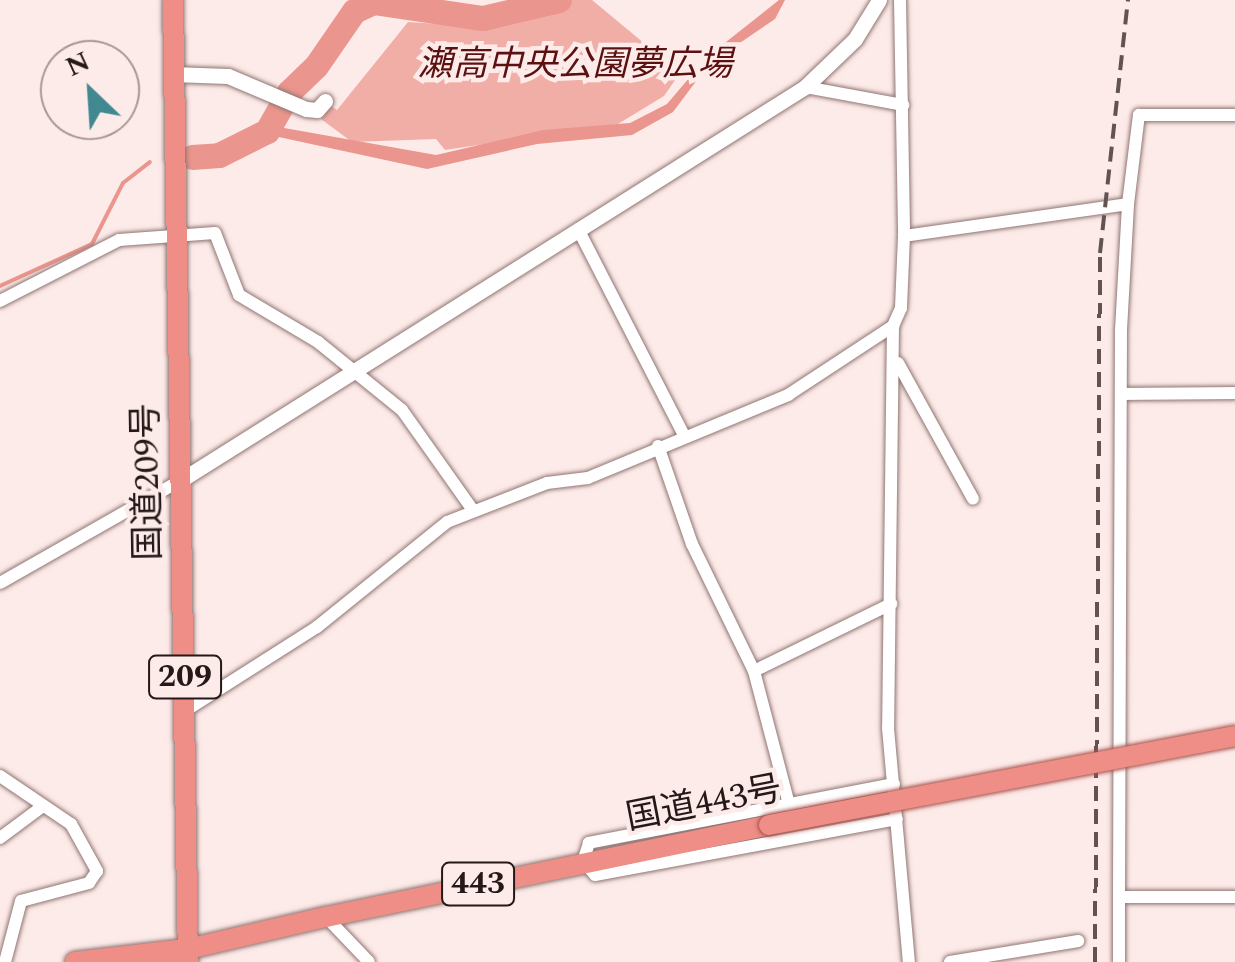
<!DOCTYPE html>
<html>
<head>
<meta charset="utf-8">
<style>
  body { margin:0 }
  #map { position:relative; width:1235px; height:962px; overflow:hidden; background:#fdebe9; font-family:Spectral,"Noto Sans JP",serif }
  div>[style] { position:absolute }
  .green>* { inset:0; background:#f1aea7 }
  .water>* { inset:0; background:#ea958d }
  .stream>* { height:4px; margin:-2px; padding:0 2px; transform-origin:2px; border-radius:2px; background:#ea958d }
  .river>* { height:25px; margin:-12.5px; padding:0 12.5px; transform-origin:12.5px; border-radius:12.5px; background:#ea958d }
  .roads { filter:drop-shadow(0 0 2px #8f7572) drop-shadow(0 0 2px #8f7572) }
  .minor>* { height:12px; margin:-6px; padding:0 6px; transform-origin:6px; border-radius:6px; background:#fff }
  .tertiary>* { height:15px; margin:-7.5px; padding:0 7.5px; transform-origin:7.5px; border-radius:7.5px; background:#fff }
  .trunk>* { height:20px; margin:-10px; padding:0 10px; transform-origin:10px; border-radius:10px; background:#ee8e86 }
  .rail>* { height:4px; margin-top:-2px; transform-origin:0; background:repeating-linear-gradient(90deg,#605352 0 15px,transparent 0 23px) }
  .bridges { filter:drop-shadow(0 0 2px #a5524c) drop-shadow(0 0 2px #a5524c) }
  .trunk-bridge>* { height:20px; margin:-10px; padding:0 10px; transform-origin:10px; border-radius:10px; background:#ee8e86 }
  span { translate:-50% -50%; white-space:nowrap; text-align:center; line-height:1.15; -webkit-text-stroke:9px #fdebe9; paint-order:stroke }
  .shield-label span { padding:2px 8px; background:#fdebe9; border:2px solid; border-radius:8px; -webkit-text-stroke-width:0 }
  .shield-label { font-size:32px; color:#241918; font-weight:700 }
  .park-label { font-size:35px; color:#5b1011; font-style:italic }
  .street-label { font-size:35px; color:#241918 }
  .north { position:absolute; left:40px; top:40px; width:100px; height:100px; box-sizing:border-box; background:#fdebe9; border:2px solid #a69795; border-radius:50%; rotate:335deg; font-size:28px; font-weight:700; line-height:40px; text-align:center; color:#241918 }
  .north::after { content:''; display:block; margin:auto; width:35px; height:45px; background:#418890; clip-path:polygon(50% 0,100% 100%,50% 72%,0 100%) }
</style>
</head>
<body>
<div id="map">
  <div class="green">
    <i style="clip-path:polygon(570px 0,592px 0,680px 73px,664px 96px,618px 124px,445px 150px,436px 139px,352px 142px,321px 119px,331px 106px,337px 110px,408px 22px,471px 26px,527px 19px)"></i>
  </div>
  <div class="water">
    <i style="clip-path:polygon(779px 0,785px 0,775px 19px,709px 64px,673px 112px,632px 135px,537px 144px,427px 169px,274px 136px,273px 126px,436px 155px,543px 130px,630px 123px,667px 104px,707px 57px)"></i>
  </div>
  <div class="stream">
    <i style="left:0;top:286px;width:101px;rotate:-24.5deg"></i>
    <i style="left:92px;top:244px;width:68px;rotate:-63.1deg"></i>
    <i style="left:123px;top:183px;width:34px;rotate:-38deg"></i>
  </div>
  <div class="river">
    <i style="left:192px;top:157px;width:27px;rotate:-4deg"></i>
    <i style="left:219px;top:155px;width:54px;rotate:-26.6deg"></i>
    <i style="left:267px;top:131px;width:45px;rotate:-60.6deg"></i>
    <i style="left:289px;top:92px;width:37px;rotate:-44deg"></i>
    <i style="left:316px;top:66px;width:67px;rotate:-55.4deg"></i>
    <i style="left:354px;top:11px;width:21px;rotate:-25deg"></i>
    <i style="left:373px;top:2px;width:111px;rotate:8.3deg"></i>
    <i style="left:483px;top:18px;width:78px;rotate:-13.3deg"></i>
  </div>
  <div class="roads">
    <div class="minor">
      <i style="left:900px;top:0;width:236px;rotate:89deg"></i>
      <i style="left:904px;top:236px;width:72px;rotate:92.4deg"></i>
      <i style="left:901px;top:308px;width:20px;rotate:114deg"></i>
      <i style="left:893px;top:326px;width:402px;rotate:90.7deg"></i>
      <i style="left:888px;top:728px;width:235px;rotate:84.9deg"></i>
      <i style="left:805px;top:87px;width:100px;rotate:10.4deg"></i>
      <i style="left:578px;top:229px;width:234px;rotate:62.8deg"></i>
      <i style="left:904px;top:236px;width:226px;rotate:-8.1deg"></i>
      <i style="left:1128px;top:204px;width:90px;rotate:-83deg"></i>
      <i style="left:1139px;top:115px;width:96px"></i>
      <i style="left:0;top:301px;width:134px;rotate:-27.1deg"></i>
      <i style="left:119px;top:240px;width:96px;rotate:-4.2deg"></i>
      <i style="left:215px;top:233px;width:66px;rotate:68.8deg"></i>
      <i style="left:239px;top:295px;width:92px;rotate:30.7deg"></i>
      <i style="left:318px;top:342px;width:108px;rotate:39deg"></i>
      <i style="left:402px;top:410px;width:121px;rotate:54.7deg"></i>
      <i style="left:898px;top:363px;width:155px;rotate:61.1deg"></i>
      <i style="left:1123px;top:394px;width:112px;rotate:-0.5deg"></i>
      <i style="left:658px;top:446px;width:104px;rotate:70.9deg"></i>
      <i style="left:692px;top:544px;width:141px;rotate:64deg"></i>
      <i style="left:754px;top:671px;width:138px;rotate:75.3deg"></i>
      <i style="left:0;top:583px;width:208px;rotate:-29.6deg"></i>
      <i style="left:754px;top:671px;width:153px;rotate:-26.1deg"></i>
      <i style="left:185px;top:711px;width:156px;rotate:-32.5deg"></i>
      <i style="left:317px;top:627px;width:167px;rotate:-38.9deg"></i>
      <i style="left:447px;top:522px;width:107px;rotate:-21.3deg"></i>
      <i style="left:547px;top:483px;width:41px;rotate:-7deg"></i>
      <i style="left:588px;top:478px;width:217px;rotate:-22.5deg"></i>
      <i style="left:788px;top:395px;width:126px;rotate:-33.3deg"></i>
      <i style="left:0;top:776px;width:86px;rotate:34.1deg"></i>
      <i style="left:71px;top:824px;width:54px;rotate:61deg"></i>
      <i style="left:97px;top:871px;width:14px;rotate:124deg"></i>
      <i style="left:89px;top:883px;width:70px;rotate:165.2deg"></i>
      <i style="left:21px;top:901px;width:63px;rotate:104.7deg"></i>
      <i style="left:894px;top:784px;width:311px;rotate:169.1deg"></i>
      <i style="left:589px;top:843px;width:19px;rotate:108deg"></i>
      <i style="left:583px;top:861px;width:18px;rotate:49deg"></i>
      <i style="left:595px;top:875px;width:307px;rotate:-10.5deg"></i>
      <i style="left:0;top:838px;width:54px;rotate:-36.7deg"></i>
      <i style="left:1119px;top:897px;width:567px;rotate:-89.8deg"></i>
      <i style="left:1121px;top:330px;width:126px;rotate:-86.8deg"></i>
      <i style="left:326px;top:917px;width:62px;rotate:46.3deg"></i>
      <i style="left:950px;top:962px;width:130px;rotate:-9.3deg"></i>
      <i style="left:1119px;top:962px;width:65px;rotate:-90deg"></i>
      <i style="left:1119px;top:897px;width:116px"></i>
    </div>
    <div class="tertiary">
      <i style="left:172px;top:74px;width:56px;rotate:2deg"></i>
      <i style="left:228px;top:76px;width:85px;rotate:22.9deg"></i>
      <i style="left:306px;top:109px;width:11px;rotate:5deg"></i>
      <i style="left:317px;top:110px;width:12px;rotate:-48deg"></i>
      <i style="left:181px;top:480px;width:737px;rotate:-32.2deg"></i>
      <i style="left:805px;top:87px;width:69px;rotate:-43.8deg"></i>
      <i style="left:855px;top:39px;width:46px;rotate:-58.4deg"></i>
    </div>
    <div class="trunk">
      <i style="left:173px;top:0;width:962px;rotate:89.11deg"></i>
      <i style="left:75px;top:962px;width:112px;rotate:-6.7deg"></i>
      <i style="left:163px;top:962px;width:28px;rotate:-27deg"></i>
      <i style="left:188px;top:949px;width:142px;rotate:-13.1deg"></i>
      <i style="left:326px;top:917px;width:452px;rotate:-11.7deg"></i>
    </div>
  </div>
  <div class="rail">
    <i style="left:1095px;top:962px;width:709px;rotate:-89.6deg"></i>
    <i style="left:1100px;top:253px;width:255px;rotate:-83.7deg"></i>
  </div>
  <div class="bridges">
    <div class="trunk-bridge">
      <i style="left:769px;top:825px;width:474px;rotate:-10.8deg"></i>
    </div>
  </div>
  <div class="shield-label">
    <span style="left:185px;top:677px">209</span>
    <span style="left:478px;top:884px">443</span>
  </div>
  <div class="park-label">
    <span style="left:575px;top:65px">瀬高中央公園夢広場</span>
  </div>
  <div class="street-label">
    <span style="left:148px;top:482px;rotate:-91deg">国道209号</span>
    <span style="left:704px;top:804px;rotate:-11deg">国道443号</span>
  </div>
  <div class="north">N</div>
</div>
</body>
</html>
